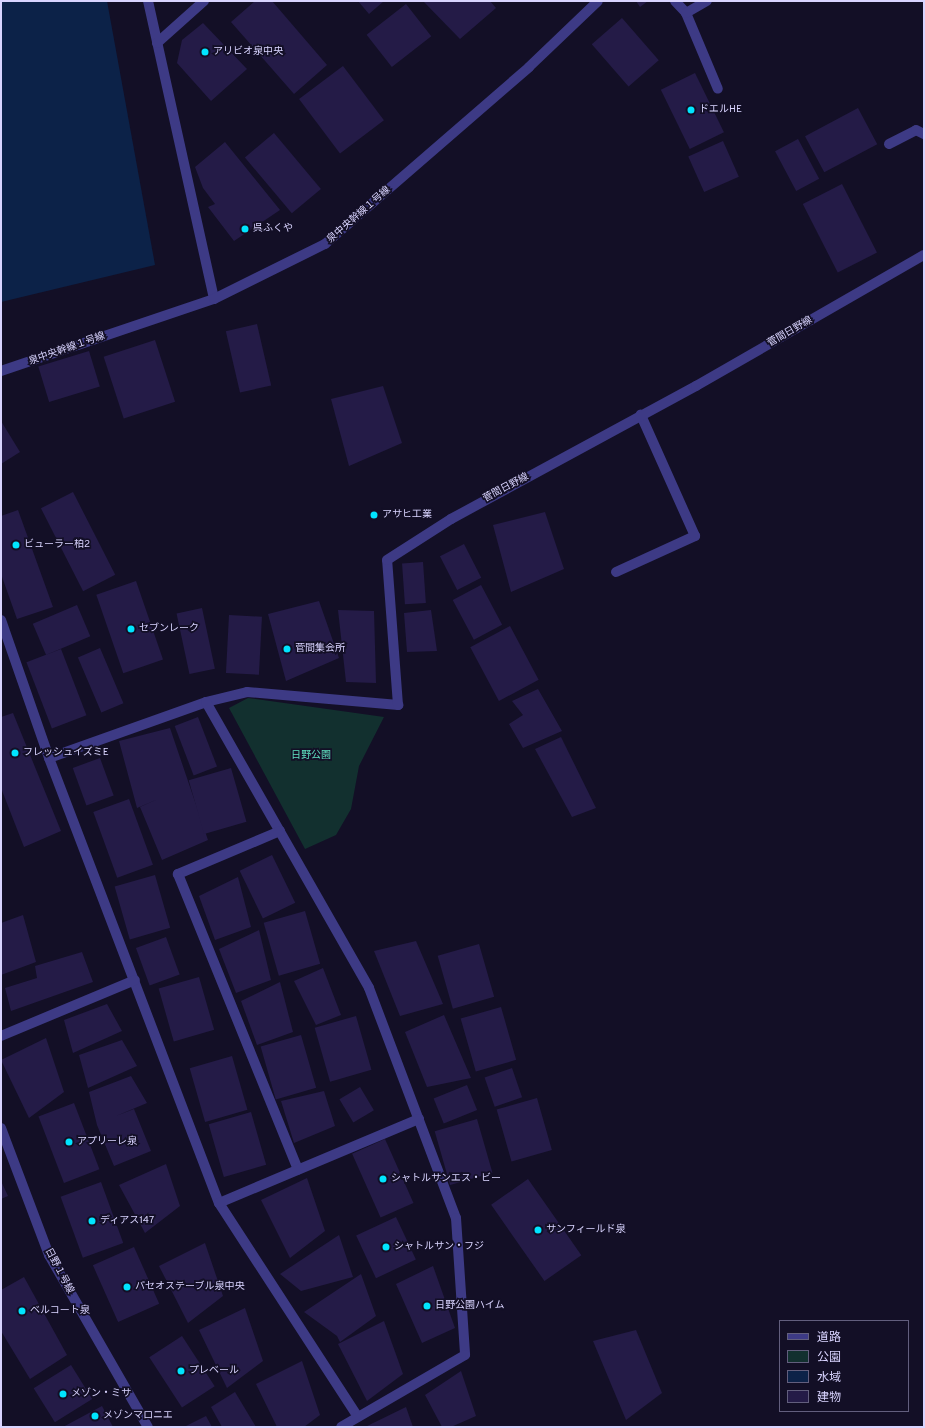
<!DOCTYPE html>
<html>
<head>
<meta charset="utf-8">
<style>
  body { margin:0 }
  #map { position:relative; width:925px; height:1428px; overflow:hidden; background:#130f26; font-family:Overpass,"Noto Sans JP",sans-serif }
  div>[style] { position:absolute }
  .green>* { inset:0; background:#12302f }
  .water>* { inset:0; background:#0c2248 }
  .building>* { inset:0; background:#241b47; transform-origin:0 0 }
  .minor>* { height:10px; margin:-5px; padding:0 5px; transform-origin:5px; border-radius:5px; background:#3d3a85 }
  .dots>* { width:11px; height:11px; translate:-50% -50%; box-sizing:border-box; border:2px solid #130f26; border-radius:50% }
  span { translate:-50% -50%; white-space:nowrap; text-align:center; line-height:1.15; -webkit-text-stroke:3.5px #130f26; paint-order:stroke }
  .poi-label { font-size:10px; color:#d9d4ff }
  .left { translate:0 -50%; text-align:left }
  .street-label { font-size:10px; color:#d9d4ff }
  .park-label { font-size:10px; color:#5fe0c0 }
  .frame { position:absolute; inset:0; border:2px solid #d9d4ff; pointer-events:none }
  .legend { position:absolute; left:779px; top:1320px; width:130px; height:92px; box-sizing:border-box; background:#130f26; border:1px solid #625e7d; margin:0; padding:5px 7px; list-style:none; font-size:12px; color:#d9d4ff }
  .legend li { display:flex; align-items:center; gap:8px; height:20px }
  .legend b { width:20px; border:1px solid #625e7d }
</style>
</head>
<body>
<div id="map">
  <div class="green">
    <i style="clip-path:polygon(248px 698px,384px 717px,359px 766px,351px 809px,336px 835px,305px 849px,229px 708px)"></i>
  </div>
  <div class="water">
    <i style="clip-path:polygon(1px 1px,107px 1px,155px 265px,1px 302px)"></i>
  </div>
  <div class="building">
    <i style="clip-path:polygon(255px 1px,272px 1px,327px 65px,294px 94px,231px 22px)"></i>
    <i style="clip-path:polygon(358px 1px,384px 1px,369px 14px)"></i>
    <i style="clip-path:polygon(423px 1px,490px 1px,496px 8px,460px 39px)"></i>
    <i style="clip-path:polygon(636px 1px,648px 1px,640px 7px)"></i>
    <i style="left:406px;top:4px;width:41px;height:50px;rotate:52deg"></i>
    <i style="left:622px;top:18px;width:56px;height:40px;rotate:49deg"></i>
    <i style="clip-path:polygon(203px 23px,247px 69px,211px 101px,177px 63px,182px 40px)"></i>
    <i style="left:343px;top:66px;width:68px;height:55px;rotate:53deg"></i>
    <i style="left:695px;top:73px;width:66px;height:38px;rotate:64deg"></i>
    <i style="left:858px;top:108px;width:41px;height:60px;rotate:62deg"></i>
    <i style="left:274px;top:133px;width:73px;height:38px;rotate:50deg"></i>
    <i style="left:798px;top:139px;width:45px;height:26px;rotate:62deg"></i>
    <i style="left:723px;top:141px;width:39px;height:38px;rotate:66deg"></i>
    <i style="clip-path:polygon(225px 142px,280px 210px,234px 241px,208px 207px,215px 204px,203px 188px,195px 167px)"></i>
    <i style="left:842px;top:184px;width:77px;height:44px;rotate:63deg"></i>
    <i style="left:257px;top:324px;width:63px;height:32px;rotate:77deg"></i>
    <i style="left:155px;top:340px;width:65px;height:54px;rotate:72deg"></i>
    <i style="left:89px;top:351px;width:37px;height:53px;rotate:73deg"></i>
    <i style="clip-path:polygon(383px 386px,402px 443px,349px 466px,331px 399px)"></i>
    <i style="clip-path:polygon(1px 421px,20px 452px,1px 464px)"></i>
    <i style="left:73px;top:492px;width:93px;height:36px;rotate:63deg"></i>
    <i style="clip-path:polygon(18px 510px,53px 607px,17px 619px,1px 574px,1px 516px)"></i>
    <i style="clip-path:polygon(545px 512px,564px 569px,511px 592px,493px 525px)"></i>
    <i style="left:464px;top:544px;width:38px;height:27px;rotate:63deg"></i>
    <i style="left:423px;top:562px;width:41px;height:21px;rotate:86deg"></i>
    <i style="left:136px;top:581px;width:83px;height:42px;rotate:71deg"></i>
    <i style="left:481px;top:585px;width:45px;height:32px;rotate:62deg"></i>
    <i style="clip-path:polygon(319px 601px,339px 658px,286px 681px,268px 614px)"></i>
    <i style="left:77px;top:605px;width:34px;height:48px;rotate:67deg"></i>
    <i style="left:202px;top:608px;width:62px;height:26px;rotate:78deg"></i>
    <i style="clip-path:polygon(338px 610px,374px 611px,376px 683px,346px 682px)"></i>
    <i style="clip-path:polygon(431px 610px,437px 651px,407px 652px,404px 613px)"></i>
    <i style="left:229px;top:615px;width:33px;height:58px;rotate:3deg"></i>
    <i style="left:510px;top:626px;width:61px;height:45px;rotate:62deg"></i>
    <i style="left:100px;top:648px;width:60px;height:24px;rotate:67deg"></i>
    <i style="left:61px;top:649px;width:71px;height:37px;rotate:69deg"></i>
    <i style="clip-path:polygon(538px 689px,562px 731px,523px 748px,509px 724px,523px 715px,512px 701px)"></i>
    <i style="clip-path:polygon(13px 713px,61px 831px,24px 847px,1px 788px,1px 717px)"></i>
    <i style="left:198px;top:717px;width:53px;height:25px;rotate:69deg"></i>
    <i style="clip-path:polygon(170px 728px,208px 840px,162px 860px,140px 807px,158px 799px,137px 808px,119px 741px)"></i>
    <i style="clip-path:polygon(561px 737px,596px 808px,572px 817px,535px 749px)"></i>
    <i style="left:100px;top:758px;width:40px;height:29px;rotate:70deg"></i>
    <i style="left:231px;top:768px;width:56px;height:44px;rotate:74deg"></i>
    <i style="left:129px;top:799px;width:70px;height:38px;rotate:70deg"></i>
    <i style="left:272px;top:855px;width:53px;height:36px;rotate:64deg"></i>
    <i style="left:155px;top:875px;width:55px;height:42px;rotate:74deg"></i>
    <i style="clip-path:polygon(238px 877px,251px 927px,215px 940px,199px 896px)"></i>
    <i style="left:305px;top:911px;width:55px;height:43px;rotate:74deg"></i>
    <i style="clip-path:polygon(23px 915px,36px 962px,1px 975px,1px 923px)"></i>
    <i style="clip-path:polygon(259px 930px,271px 980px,236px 993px,219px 949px)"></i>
    <i style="left:166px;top:937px;width:40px;height:32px;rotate:70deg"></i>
    <i style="clip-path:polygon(416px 941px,443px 1004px,400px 1016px,374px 951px)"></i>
    <i style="left:479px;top:944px;width:55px;height:43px;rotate:74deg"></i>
    <i style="clip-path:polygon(82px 952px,93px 982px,11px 1011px,5px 988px,37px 978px,35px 966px)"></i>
    <i style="clip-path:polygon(323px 968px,341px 1015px,316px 1025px,294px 981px)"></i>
    <i style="left:199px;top:977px;width:55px;height:42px;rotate:74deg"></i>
    <i style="clip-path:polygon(280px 982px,293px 1032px,257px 1045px,241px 1001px)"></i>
    <i style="clip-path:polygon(107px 1004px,122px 1031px,73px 1053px,64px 1020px)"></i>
    <i style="left:501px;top:1007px;width:55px;height:42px;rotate:74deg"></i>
    <i style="clip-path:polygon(444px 1015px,471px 1078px,427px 1087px,405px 1032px)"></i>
    <i style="left:356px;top:1016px;width:56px;height:43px;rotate:74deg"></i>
    <i style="left:301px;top:1035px;width:55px;height:42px;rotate:74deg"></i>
    <i style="clip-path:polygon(46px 1038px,64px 1092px,29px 1118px,1px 1060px)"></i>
    <i style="clip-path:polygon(122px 1040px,137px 1066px,88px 1088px,79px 1055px)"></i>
    <i style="left:232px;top:1056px;width:56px;height:44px;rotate:74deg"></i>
    <i style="left:512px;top:1068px;width:31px;height:29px;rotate:71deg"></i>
    <i style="clip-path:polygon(131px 1076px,147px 1103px,116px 1116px,134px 1109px,151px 1151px,114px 1166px,97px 1125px,89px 1092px)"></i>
    <i style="left:467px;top:1085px;width:27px;height:36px;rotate:68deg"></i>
    <i style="left:360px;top:1087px;width:27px;height:24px;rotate:59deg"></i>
    <i style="clip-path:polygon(324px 1091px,335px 1126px,294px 1143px,281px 1101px)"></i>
    <i style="left:537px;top:1098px;width:54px;height:42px;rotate:74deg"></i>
    <i style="left:74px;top:1103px;width:71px;height:38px;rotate:69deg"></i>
    <i style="left:251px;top:1112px;width:55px;height:44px;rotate:74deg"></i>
    <i style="left:477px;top:1119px;width:56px;height:44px;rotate:74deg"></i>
    <i style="left:385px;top:1139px;width:70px;height:36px;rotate:66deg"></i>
    <i style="clip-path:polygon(166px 1164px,180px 1206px,145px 1233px,119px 1185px)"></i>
    <i style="clip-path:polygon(307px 1178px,325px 1231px,290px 1258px,261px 1200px)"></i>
    <i style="left:528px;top:1179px;width:93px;height:45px;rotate:55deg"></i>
    <i style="clip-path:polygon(1px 1181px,8px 1196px,1px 1199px)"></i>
    <i style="left:101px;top:1182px;width:65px;height:43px;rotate:70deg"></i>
    <i style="left:396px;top:1217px;width:47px;height:44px;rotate:65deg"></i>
    <i style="clip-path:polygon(339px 1235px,353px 1277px,301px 1291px,280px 1274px)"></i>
    <i style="clip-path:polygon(205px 1243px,223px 1296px,188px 1323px,159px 1266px)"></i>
    <i style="left:134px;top:1247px;width:62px;height:45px;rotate:66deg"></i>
    <i style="clip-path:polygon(433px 1266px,455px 1328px,422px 1343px,396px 1284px)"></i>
    <i style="clip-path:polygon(361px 1274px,376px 1316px,340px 1342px,337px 1336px,304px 1312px)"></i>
    <i style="clip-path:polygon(24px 1277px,67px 1355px,30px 1379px,1px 1331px,1px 1290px)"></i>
    <i style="clip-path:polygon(245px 1308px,263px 1361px,227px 1388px,199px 1330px)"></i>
    <i style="clip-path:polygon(384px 1321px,403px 1374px,367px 1401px,338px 1344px)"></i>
    <i style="clip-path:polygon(636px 1330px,662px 1393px,626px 1420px,593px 1341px)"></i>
    <i style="left:182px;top:1336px;width:60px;height:39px;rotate:57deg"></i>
    <i style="clip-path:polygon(302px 1361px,320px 1415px,304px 1427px,277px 1427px,256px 1384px)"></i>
    <i style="left:71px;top:1365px;width:40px;height:44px;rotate:58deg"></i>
    <i style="clip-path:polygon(461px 1371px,476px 1416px,451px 1427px,442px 1427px,425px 1395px)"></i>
    <i style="clip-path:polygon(235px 1392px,256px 1427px,222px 1427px,211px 1407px)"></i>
    <i style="clip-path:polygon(102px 1406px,113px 1427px,63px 1427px)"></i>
    <i style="clip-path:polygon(406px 1407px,413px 1427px,365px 1427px)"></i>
    <i style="clip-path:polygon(206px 1416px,212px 1427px,184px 1427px)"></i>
  </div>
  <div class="minor">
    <i style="left:148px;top:1px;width:305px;rotate:77.5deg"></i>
    <i style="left:675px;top:1px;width:16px;rotate:47deg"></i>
    <i style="left:686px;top:13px;width:82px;rotate:67.2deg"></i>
    <i style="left:686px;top:13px;width:24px;rotate:-30deg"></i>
    <i style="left:157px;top:43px;width:63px;rotate:-41.8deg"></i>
    <i style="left:889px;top:144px;width:30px;rotate:-27deg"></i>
    <i style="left:916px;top:130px;width:9px;rotate:27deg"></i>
    <i style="left:1px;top:371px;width:225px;rotate:-18.7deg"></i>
    <i style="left:214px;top:299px;width:124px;rotate:-26.4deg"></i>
    <i style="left:325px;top:244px;width:270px;rotate:-40.9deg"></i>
    <i style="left:529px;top:67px;width:95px;rotate:-43.7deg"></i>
    <i style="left:616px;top:572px;width:87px;rotate:-24.5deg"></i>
    <i style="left:695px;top:536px;width:133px;rotate:-114.1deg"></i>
    <i style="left:1px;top:620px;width:146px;rotate:70.8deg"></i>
    <i style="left:49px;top:758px;width:476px;rotate:69.1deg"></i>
    <i style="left:219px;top:1203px;width:255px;rotate:57deg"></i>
    <i style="left:206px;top:702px;width:42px;rotate:-13.7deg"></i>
    <i style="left:247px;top:692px;width:152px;rotate:4.9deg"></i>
    <i style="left:398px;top:705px;width:145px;rotate:-94.3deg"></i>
    <i style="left:387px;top:560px;width:76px;rotate:-32.6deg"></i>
    <i style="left:451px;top:519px;width:279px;rotate:-28.5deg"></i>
    <i style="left:696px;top:386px;width:263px;rotate:-29.9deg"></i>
    <i style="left:49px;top:758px;width:167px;rotate:-19.6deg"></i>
    <i style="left:206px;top:702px;width:329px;rotate:60.3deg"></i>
    <i style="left:369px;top:988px;width:246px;rotate:69.3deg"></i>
    <i style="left:456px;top:1218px;width:137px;rotate:86.2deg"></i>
    <i style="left:465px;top:1355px;width:143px;rotate:149.9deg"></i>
    <i style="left:280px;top:831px;width:111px;rotate:157.1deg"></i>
    <i style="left:178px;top:874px;width:319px;rotate:67.9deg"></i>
    <i style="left:1px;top:1036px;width:145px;rotate:-22.7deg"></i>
    <i style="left:1px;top:1128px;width:136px;rotate:69.3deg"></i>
    <i style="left:49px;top:1255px;width:198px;rotate:60.1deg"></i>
    <i style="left:219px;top:1203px;width:217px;rotate:-22.8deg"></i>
  </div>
  <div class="dots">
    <i style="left:205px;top:52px;background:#00e5ff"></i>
    <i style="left:691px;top:110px;background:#00e5ff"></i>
    <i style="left:245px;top:229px;background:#00e5ff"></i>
    <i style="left:374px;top:515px;background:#00e5ff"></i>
    <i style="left:16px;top:545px;background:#00e5ff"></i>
    <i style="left:131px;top:629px;background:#00e5ff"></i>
    <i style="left:287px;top:649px;background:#00e5ff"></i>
    <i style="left:15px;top:753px;background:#00e5ff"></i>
    <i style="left:69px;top:1142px;background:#00e5ff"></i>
    <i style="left:383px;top:1179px;background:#00e5ff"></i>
    <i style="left:92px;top:1221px;background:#00e5ff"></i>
    <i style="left:538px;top:1230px;background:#00e5ff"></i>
    <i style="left:386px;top:1247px;background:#00e5ff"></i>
    <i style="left:127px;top:1287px;background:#00e5ff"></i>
    <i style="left:427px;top:1306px;background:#00e5ff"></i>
    <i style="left:22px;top:1311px;background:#00e5ff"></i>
    <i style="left:181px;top:1371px;background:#00e5ff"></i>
    <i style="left:63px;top:1394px;background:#00e5ff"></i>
    <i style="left:95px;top:1416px;background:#00e5ff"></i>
  </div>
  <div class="poi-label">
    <span class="left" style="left:213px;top:52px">アリビオ泉中央</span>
    <span class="left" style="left:699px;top:110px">ドエルHE</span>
    <span class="left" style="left:253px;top:229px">呉ふくや</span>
    <span class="left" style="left:382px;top:515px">アサヒ工業</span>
    <span class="left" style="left:24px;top:545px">ビューラー柏2</span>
    <span class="left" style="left:139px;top:629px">セブンレーク</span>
    <span class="left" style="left:295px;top:649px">菅間集会所</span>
    <span class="left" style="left:23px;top:753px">フレッシュイズミE</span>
    <span class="left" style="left:77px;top:1142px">アプリーレ泉</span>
    <span class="left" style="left:391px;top:1179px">シャトルサンエス・ビー</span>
    <span class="left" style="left:100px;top:1221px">ディアス147</span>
    <span class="left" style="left:546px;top:1230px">サンフィールド泉</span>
    <span class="left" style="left:394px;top:1247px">シャトルサン・フジ</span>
    <span class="left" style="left:135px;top:1287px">パセオステーブル泉中央</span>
    <span class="left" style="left:435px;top:1306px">日野公園ハイム</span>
    <span class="left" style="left:30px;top:1311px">ベルコート泉</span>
    <span class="left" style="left:189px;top:1371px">プレベール</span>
    <span class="left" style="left:71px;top:1394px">メゾン・ミサ</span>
    <span class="left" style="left:103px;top:1416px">メゾンマロニエ</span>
  </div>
  <div class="street-label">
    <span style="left:359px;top:215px;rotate:-41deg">泉中央幹線１号線</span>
    <span style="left:790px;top:332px;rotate:-30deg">菅間日野線</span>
    <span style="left:67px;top:349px;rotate:-19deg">泉中央幹線１号線</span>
    <span style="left:506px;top:488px;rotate:-28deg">菅間日野線</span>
    <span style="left:59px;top:1271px;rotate:62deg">日野１号線</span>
  </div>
  <div class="park-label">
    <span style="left:311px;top:756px">日野公園</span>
  </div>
  <div class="frame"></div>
  <ul class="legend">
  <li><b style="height:5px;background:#3d3a85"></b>道路</li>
  <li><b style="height:11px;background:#12302f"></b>公園</li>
  <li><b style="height:11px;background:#0c2248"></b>水域</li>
  <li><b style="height:11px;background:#241b47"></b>建物</li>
  </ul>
</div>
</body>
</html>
